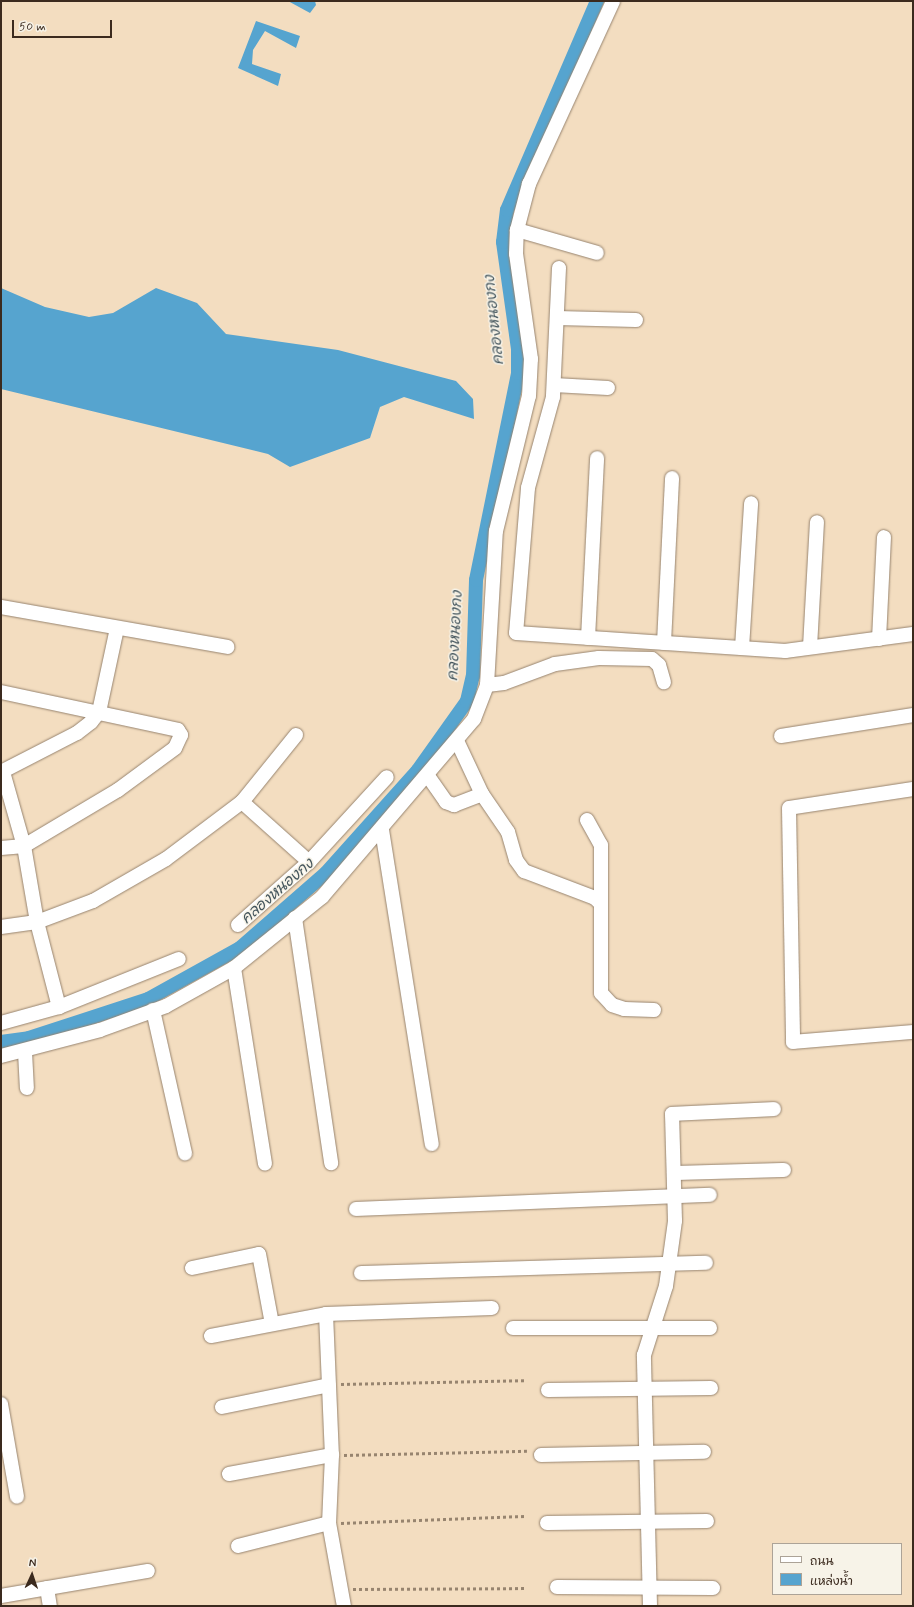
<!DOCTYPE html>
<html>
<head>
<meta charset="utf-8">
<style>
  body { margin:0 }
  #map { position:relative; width:914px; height:1607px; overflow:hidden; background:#f3ddc0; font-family:Mynerve,"Playpen Sans Thai",sans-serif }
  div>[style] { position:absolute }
  .water>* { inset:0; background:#56a4cf }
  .canal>* { height:14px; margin:-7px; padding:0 7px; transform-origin:7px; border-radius:7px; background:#56a4cf }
  .path>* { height:2.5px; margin-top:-1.25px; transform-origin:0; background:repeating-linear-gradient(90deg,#97846f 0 3px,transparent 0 6px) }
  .roads { filter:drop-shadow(0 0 1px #97846f) drop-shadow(0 0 1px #97846f) }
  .minor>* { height:14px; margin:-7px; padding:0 7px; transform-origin:7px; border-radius:7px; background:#fff }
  span { translate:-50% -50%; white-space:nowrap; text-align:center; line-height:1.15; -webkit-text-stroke:3px #f7f3e8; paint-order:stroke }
  .water-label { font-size:15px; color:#44555c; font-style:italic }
  .frame { position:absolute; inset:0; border:2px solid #3b2a1e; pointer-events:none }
  .legend { position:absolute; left:772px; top:1543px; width:130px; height:52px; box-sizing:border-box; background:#f7f3e8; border:1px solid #aca397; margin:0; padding:5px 7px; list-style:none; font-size:12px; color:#3b2a1e }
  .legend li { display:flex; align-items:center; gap:8px; height:20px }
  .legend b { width:20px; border:1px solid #aca397 }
  .north { position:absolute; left:12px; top:1555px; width:40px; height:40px; -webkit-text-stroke:3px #f7f3e8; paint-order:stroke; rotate:3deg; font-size:11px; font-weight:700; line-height:16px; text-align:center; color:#3b2a1e }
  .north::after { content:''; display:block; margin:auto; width:14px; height:18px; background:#3b2a1e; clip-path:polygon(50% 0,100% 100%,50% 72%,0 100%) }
  .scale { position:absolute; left:12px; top:20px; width:100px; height:18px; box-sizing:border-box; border:2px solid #3b2a1e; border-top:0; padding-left:5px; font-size:12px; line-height:14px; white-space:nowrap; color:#3b2a1e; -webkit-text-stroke:3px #f7f3e8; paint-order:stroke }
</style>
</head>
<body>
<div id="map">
  <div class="water">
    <i style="clip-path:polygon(288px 1px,315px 1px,316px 5px,310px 13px)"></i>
    <i style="clip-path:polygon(256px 21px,300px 36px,296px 48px,265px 31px,253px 50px,252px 64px,281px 74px,278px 86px,238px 68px)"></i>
    <i style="clip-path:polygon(1px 288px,45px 307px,89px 317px,113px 313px,156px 288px,197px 303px,226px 334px,338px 350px,456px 381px,473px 399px,474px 419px,404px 397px,380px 407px,370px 438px,290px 467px,268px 454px,1px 389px)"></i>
  </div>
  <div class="canal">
    <i style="left:1px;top:1042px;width:28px;rotate:-8deg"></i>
    <i style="left:29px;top:1038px;width:125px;rotate:-18.1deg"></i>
    <i style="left:148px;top:999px;width:105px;rotate:-29deg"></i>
    <i style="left:240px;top:948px;width:114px;rotate:-41.1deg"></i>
    <i style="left:326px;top:873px;width:138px;rotate:-48.2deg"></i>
    <i style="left:418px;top:770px;width:85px;rotate:-54.6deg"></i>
    <i style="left:467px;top:701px;width:26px;rotate:-77deg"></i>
    <i style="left:473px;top:676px;width:96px;rotate:-88.2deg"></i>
    <i style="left:476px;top:580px;width:211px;rotate:-78.5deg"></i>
    <i style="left:518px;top:373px;width:24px;rotate:-90deg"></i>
    <i style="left:518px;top:349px;width:108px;rotate:-98deg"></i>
    <i style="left:503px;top:242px;width:32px;rotate:-83deg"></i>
    <i style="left:507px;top:210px;width:228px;rotate:-66.7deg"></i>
  </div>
  <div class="path">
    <i style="left:341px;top:1384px;width:185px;rotate:-1.2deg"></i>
    <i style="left:344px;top:1455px;width:183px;rotate:-1.3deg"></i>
    <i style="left:341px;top:1523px;width:185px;rotate:-2.2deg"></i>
    <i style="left:353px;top:1589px;width:171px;rotate:-0.3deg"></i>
  </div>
  <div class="roads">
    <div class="minor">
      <i style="left:517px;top:230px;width:83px;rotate:16deg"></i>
      <i style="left:559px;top:268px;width:129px;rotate:92.7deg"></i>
      <i style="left:553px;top:397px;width:94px;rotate:105.4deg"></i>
      <i style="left:528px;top:488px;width:145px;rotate:94.7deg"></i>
      <i style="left:516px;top:633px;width:270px;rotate:3.8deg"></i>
      <i style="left:785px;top:651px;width:129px;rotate:-7.6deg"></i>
      <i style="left:557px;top:318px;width:79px;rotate:1.5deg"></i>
      <i style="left:554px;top:385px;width:54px;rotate:3.2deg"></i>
      <i style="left:1px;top:607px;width:230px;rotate:10deg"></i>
      <i style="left:588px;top:638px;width:180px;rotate:-87.1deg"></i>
      <i style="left:879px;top:639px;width:102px;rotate:-87.2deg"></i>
      <i style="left:664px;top:643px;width:165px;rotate:-87.2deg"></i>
      <i style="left:810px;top:647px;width:125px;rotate:-86.8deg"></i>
      <i style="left:742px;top:648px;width:145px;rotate:-86.4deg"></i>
      <i style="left:487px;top:685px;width:17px;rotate:-7deg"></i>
      <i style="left:504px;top:683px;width:54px;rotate:-20.4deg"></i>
      <i style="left:555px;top:664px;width:44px;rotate:-7.8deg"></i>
      <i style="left:599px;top:658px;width:53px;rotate:1.1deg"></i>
      <i style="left:652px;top:659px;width:9px;rotate:41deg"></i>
      <i style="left:659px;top:665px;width:18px;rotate:74deg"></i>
      <i style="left:1px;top:692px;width:181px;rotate:12.1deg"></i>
      <i style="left:178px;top:730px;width:6px;rotate:59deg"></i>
      <i style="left:181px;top:735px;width:14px;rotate:115deg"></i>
      <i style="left:175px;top:748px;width:71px;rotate:143.6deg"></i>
      <i style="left:118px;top:790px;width:109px;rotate:149.2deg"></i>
      <i style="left:24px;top:846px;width:23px;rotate:175deg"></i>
      <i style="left:781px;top:736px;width:134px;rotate:-9deg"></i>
      <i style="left:458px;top:743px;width:56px;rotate:64.8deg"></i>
      <i style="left:482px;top:794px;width:46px;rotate:55.6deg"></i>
      <i style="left:508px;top:832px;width:29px;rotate:74deg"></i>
      <i style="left:516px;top:860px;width:14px;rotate:54deg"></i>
      <i style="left:524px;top:871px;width:76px;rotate:20.8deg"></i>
      <i style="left:595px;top:898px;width:8px;rotate:45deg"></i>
      <i style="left:601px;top:904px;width:89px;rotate:90deg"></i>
      <i style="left:601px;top:993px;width:16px;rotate:47deg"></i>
      <i style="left:612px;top:1005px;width:13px;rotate:18deg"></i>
      <i style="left:624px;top:1009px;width:30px;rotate:2deg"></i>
      <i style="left:1px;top:772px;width:85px;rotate:-27.2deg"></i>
      <i style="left:77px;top:733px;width:18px;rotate:-38deg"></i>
      <i style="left:91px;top:722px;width:13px;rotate:-51deg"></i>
      <i style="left:99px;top:712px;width:86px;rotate:-77.9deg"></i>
      <i style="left:3px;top:772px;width:77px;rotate:74.2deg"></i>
      <i style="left:24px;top:846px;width:77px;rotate:80.3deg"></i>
      <i style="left:37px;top:922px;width:88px;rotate:75.5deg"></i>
      <i style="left:428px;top:776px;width:32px;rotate:55deg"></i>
      <i style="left:446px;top:802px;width:9px;rotate:21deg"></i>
      <i style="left:454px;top:805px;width:30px;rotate:-21deg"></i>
      <i style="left:913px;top:789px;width:125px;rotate:171.3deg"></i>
      <i style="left:789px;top:808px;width:234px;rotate:89deg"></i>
      <i style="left:793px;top:1042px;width:120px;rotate:-4.8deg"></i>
      <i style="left:242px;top:802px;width:90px;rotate:41.8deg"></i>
      <i style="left:587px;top:820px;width:29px;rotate:61deg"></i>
      <i style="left:601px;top:845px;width:59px;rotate:90deg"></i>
      <i style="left:382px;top:830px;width:318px;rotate:81deg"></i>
      <i style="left:295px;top:918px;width:248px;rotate:81.6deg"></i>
      <i style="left:238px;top:925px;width:95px;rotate:-41.6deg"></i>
      <i style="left:309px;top:862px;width:115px;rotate:-47.5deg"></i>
      <i style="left:1px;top:927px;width:36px;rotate:-8deg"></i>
      <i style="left:37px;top:922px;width:60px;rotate:-20.6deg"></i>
      <i style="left:93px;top:901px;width:84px;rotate:-29.9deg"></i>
      <i style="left:166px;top:859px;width:95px;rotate:-36.9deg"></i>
      <i style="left:242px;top:802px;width:86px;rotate:-51.1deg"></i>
      <i style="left:234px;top:968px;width:198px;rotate:81deg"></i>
      <i style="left:153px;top:1010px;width:147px;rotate:77.4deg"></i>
      <i style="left:1px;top:1023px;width:60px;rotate:-15.4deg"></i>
      <i style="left:59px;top:1007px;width:129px;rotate:-21.8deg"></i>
      <i style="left:25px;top:1052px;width:36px;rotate:87deg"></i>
      <i style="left:1px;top:1056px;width:102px;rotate:-14.7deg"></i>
      <i style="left:100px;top:1030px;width:70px;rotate:-20deg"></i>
      <i style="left:166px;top:1006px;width:78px;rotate:-29.2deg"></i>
      <i style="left:234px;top:968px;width:113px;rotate:-38.9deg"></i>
      <i style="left:322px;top:897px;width:234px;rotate:-49.5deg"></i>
      <i style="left:474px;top:719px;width:36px;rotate:-69deg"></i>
      <i style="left:487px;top:685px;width:154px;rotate:-86.7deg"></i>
      <i style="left:496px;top:531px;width:139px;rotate:-76.3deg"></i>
      <i style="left:529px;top:396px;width:37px;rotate:-87deg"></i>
      <i style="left:531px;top:359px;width:106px;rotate:-98.1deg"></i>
      <i style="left:516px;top:254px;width:24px;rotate:-88deg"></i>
      <i style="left:517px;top:230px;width:48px;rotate:-75.4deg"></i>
      <i style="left:529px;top:184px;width:201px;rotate:-65.3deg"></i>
      <i style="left:674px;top:1173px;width:110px;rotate:-1.6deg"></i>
      <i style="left:356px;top:1209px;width:354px;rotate:-2.3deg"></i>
      <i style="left:192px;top:1268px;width:68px;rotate:-11.8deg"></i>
      <i style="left:259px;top:1254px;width:71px;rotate:79.5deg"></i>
      <i style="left:361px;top:1273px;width:345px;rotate:-1.7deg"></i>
      <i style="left:326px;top:1314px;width:166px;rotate:-2.1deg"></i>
      <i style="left:513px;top:1328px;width:197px"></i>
      <i style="left:211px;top:1336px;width:117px;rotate:-10.8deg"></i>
      <i style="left:326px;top:1314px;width:141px;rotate:87.6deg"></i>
      <i style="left:332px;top:1455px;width:68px;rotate:92.5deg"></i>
      <i style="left:329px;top:1523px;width:84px;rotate:79.8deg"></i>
      <i style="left:548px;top:1390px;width:163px;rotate:-0.7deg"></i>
      <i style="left:1px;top:1404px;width:94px;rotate:80.2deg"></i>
      <i style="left:222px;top:1407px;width:109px;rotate:-11.6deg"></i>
      <i style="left:541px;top:1455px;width:163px;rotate:-1.1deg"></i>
      <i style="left:229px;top:1474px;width:105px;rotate:-10.5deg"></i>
      <i style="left:547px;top:1523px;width:160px;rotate:-0.7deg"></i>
      <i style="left:238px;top:1546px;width:94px;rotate:-14.2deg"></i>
      <i style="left:557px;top:1587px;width:156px;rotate:0.4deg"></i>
      <i style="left:47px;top:1588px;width:18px;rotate:81deg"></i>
      <i style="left:1px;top:1596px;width:149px;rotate:-9.7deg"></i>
      <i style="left:650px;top:1606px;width:251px;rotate:-91.4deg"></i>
      <i style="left:644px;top:1355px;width:72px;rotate:-72.3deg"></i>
      <i style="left:666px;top:1286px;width:66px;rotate:-82.1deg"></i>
      <i style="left:675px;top:1221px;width:107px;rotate:-91.6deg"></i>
      <i style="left:672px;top:1114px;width:102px;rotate:-2.8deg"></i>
    </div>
  </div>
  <div class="water-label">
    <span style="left:495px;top:320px;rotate:-96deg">คลองหนองกง</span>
    <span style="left:456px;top:636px;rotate:-87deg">คลองหนองกง</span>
    <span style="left:278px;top:892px;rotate:-41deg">คลองหนองกง</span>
  </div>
  <div class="frame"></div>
  <ul class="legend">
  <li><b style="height:5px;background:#fff"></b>ถนน</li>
  <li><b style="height:11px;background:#56a4cf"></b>แหล่งน้ำ</li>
  </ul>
  <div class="north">N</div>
  <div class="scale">50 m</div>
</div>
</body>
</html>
